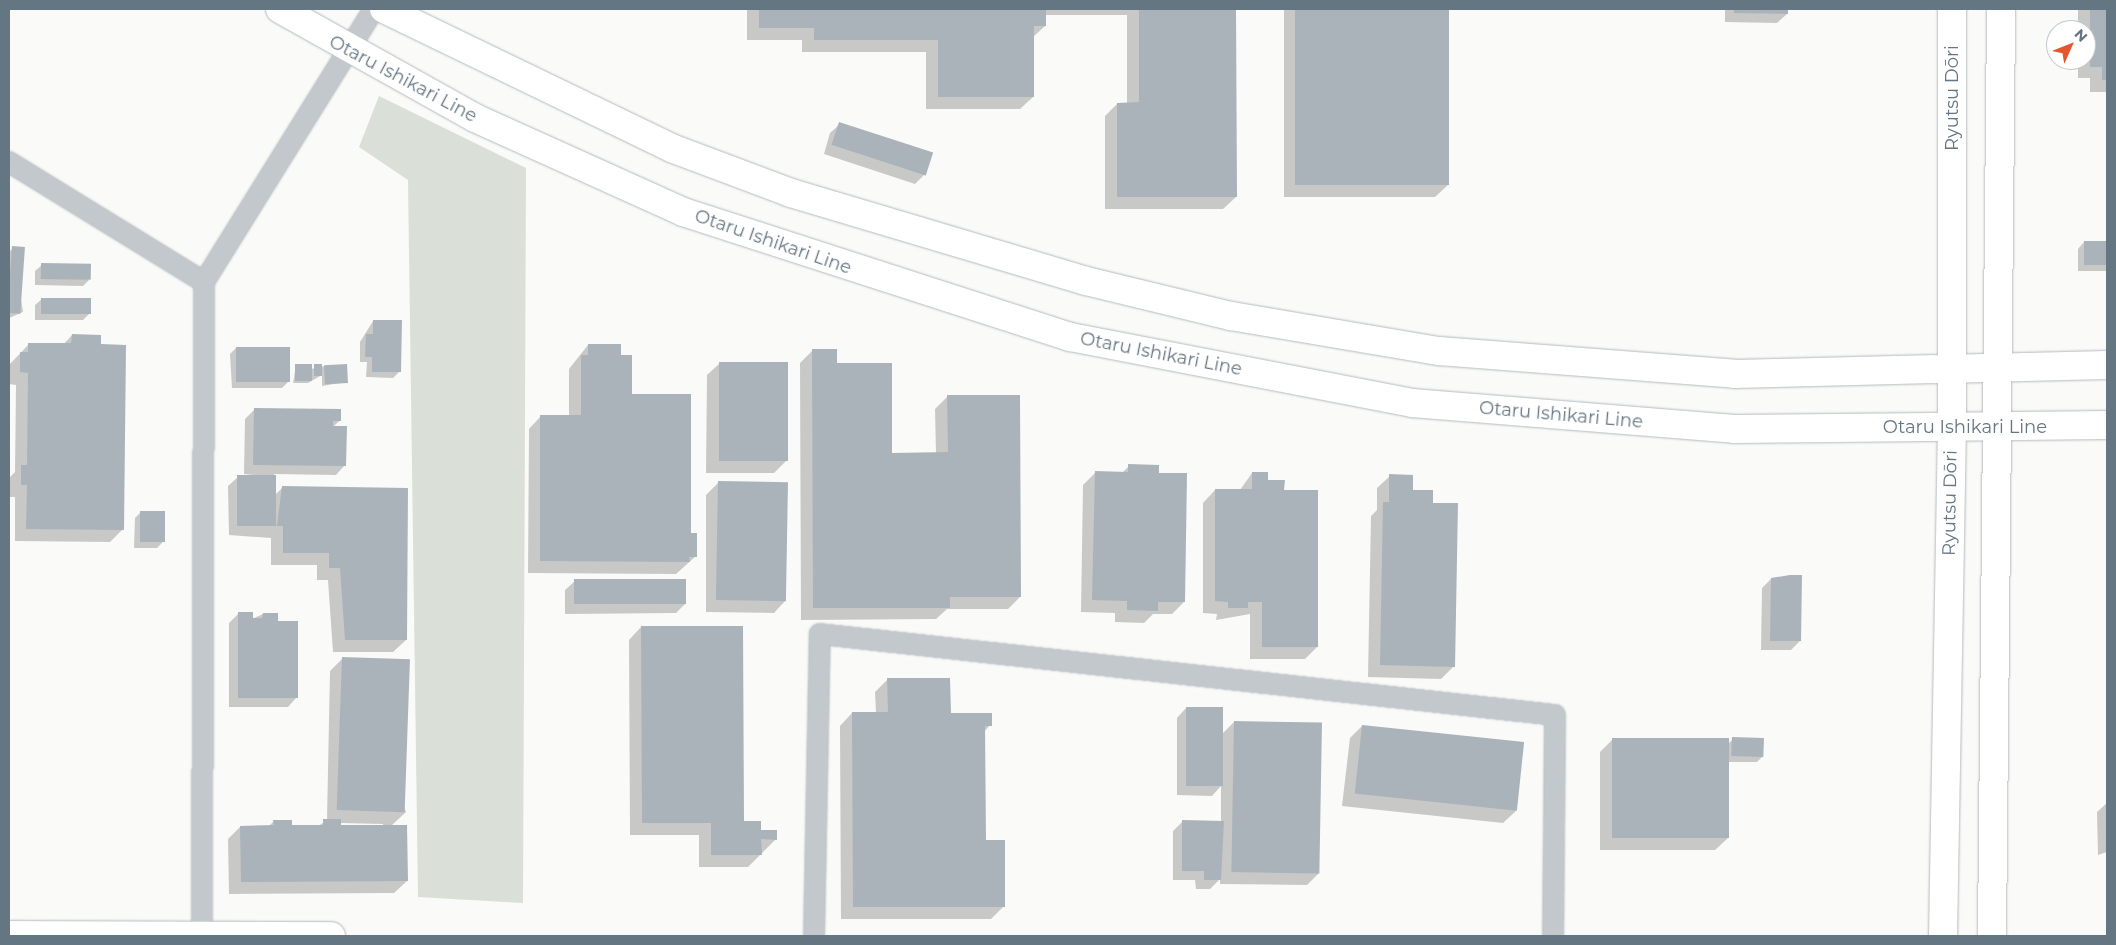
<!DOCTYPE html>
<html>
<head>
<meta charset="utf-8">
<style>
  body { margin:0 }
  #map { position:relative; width:2116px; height:945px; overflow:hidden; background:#fafaf8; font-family:Montserrat,sans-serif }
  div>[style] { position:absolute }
  .green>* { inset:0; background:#dadfd7 }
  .shadow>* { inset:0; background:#0003 }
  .building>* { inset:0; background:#aab3b9; transform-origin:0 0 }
  .roads { filter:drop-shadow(0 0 1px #b3babf) drop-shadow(0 0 1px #b3babf) }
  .street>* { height:20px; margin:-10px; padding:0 10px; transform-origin:10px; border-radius:10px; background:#c3c8cc }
  .secondary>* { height:28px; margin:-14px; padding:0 14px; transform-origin:14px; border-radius:14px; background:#fff }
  span { translate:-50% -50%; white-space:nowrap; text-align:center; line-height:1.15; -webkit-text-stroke:5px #fff; paint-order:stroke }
  .street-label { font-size:18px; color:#657683 }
  .frame { position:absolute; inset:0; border:10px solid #657683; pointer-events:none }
  .north { position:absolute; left:2046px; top:20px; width:50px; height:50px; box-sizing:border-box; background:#fff; border:1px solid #c1c8cd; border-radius:50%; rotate:46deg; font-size:14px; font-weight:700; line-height:20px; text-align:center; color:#657683 }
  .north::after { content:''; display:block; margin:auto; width:18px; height:22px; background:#e4572e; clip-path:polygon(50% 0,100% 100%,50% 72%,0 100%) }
</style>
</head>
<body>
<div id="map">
  <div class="green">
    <i style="clip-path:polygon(379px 96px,526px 168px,523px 903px,418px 897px,408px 180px,359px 147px)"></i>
  </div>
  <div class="shadow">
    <i style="clip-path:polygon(747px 9px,1235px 9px,1236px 197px,1223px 209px,1105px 209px,1105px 116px,1117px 104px,1127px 104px,1127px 15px,1045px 15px,1045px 26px,1032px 38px,1033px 97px,1020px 109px,926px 109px,926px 52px,802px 52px,802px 40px,747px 40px)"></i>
    <i style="clip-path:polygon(1284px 9px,1447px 9px,1448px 185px,1435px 197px,1284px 197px)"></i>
    <i style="clip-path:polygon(1725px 9px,1787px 9px,1787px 14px,1777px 23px,1725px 22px)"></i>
    <i style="clip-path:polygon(2078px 9px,2107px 9px,2107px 92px,2090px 92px,2090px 78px,2078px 78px,2078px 60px,2086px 60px,2086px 30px,2078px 30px)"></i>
    <i style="clip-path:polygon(840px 124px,925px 174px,915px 184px,824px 154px,830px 133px)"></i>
    <i style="clip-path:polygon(2084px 242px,2107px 242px,2107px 271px,2078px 271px,2078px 249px)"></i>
    <i style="clip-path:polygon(13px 248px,23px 312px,9px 318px,9px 252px)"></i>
    <i style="clip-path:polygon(42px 265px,89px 280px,83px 286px,35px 285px,35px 271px)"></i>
    <i style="clip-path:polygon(42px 299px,89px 314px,83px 320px,35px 320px,35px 305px)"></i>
    <i style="clip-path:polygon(373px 321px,399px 372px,393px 378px,366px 377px,367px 362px,360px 362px,360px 342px)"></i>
    <i style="clip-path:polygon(72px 335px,123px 529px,110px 542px,15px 541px,15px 497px,9px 497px,9px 478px,15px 472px,16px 385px,9px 384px,9px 365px,29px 344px,63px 345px)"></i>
    <i style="clip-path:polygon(588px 345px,619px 356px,631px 395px,689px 534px,696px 556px,676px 574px,528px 573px,529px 429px,541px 416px,569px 417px,569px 369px)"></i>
    <i style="clip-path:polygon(236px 348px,288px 382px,282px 388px,232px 388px,230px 354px)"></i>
    <i style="clip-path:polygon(812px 351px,836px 364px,891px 454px,936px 454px,935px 409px,948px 396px,1020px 597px,1008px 609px,947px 609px,936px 619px,801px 620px,800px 363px)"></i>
    <i style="clip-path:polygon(720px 363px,786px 461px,774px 473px,706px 473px,707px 375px)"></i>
    <i style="clip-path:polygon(296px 365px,311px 369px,324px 366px,346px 382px,322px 386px,322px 375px,308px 383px,293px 383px)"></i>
    <i style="clip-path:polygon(254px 410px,340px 420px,333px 427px,345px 465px,336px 475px,274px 474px,275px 495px,282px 488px,406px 640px,393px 652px,333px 652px,328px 580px,317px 580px,317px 565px,271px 565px,271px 538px,229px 535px,228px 486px,238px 477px,274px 477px,244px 474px,245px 419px)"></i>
    <i style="clip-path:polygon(1129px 466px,1158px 474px,1184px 602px,1172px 614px,1153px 614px,1144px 623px,1115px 622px,1115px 613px,1081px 612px,1083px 485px,1095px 473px,1122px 473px)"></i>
    <i style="clip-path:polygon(1252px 473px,1283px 491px,1317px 647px,1305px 659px,1250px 659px,1250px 614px,1216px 620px,1217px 614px,1203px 613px,1203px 503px,1215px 490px,1240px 490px)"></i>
    <i style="clip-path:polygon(1390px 476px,1432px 504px,1453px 667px,1441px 679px,1368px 677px,1371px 516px,1377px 510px,1377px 488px)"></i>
    <i style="clip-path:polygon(718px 483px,786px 600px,774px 613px,706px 612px,706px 495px)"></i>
    <i style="clip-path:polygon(141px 512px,163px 542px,157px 548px,134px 548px,135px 518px)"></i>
    <i style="clip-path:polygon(1771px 579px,1800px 641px,1791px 650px,1761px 650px,1762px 588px)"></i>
    <i style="clip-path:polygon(575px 581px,685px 604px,676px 613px,565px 614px,565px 590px)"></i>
    <i style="clip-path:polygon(238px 614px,252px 619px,263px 614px,277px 622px,297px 697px,288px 707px,229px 707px,229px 623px)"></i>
    <i style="clip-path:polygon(641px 627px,743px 822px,776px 839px,748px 867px,699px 867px,699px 835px,630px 835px,629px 640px)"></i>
    <i style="clip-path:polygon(evenodd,342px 659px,406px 812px,391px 826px,407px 881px,394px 893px,229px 894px,228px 839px,240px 827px,268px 827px,274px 821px,290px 827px,317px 827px,327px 820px,330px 671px,342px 659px,340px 823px,383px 824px,383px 826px,340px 826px,340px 823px)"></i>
    <i style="clip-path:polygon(888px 679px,949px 714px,990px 725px,984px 732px,985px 841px,1004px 906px,991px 919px,841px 919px,840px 726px,852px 713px,876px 713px,875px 692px)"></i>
    <i style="clip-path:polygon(1186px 708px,1221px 735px,1234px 722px,1319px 873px,1307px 885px,1220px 884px,1220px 879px,1210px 889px,1196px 889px,1195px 880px,1173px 880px,1173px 831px,1182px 822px,1221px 822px,1221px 786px,1212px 796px,1177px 795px,1177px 718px)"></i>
    <i style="clip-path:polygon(1362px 726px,1516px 811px,1503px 823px,1342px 806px,1350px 738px)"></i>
    <i style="clip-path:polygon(1733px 739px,1763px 756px,1757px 762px,1728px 762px,1728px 838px,1715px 850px,1600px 850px,1600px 752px,1612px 740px,1728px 744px)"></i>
    <i style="clip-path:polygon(2107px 803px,2107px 852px,2098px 855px,2097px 812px)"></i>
  </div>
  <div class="building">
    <i style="clip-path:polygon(759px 9px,1046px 9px,1046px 26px,1034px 26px,1034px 97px,938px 97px,938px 40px,814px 40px,814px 28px,759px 28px)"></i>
    <i style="clip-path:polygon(1139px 9px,1236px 9px,1237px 197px,1117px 197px,1117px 103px,1139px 102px)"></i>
    <i style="left:1295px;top:9px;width:154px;height:176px"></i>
    <i style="clip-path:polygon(1734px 9px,1788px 9px,1788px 14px,1734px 13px)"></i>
    <i style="clip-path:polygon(2090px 9px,2107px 9px,2107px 80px,2102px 80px,2102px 67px,2090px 67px)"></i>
    <i style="left:839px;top:122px;width:99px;height:24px;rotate:18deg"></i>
    <i style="left:2084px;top:241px;width:23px;height:24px"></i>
    <i style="left:12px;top:246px;width:13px;height:67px;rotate:4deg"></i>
    <i style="left:41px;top:263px;width:50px;height:16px;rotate:1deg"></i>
    <i style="left:41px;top:298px;width:50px;height:16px"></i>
    <i style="clip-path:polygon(373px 320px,402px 320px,401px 372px,372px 372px,372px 357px,365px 357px,366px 334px,373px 334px)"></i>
    <i style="clip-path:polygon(72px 334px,101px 335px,101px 344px,126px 345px,124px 530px,26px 529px,27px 485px,21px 485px,21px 465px,27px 465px,28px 373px,20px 372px,20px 352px,28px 352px,28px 343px,71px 343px)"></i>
    <i style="clip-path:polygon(588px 344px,621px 344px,621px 355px,632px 355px,632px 394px,691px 394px,691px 533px,697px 533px,697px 557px,689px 557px,690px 562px,540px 561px,540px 415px,581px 415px,581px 355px,588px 355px)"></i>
    <i style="left:236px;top:347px;width:54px;height:35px"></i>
    <i style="clip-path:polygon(812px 349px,837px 349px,837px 363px,892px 363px,892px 453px,948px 452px,947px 395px,1020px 395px,1021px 597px,950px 597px,950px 608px,813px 608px)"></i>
    <i style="left:719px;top:362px;width:69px;height:99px"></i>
    <i style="left:295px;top:364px;width:17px;height:17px"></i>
    <i style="left:322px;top:364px;width:12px;height:8px;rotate:90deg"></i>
    <i style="left:347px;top:364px;width:19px;height:23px;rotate:87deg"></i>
    <i style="clip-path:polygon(254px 408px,341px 409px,341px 421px,333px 421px,333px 426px,347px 426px,346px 466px,253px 465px)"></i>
    <i style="clip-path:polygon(1128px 464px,1159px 465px,1159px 473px,1187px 473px,1185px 602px,1158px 602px,1158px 611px,1127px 610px,1127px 601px,1092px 600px,1095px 471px,1128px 472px)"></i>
    <i style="clip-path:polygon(1252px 472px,1268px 472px,1268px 480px,1285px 480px,1284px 490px,1318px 490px,1318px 647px,1262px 647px,1262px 602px,1248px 602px,1248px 608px,1228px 608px,1228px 602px,1215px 601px,1215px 489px,1252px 489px)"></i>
    <i style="clip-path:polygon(1389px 474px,1413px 475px,1413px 490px,1433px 490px,1433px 503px,1458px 503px,1455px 667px,1380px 665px,1383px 502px,1389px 502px)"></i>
    <i style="left:276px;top:475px;width:51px;height:39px;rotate:90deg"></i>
    <i style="left:718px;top:481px;width:70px;height:119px;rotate:1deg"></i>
    <i style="clip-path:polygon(282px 486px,408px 488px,407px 640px,345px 640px,340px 568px,329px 568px,329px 553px,283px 553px,283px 526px,277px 526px)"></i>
    <i style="left:140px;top:511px;width:25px;height:31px"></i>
    <i style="clip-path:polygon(1790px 575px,1802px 575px,1801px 641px,1770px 641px,1771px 578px)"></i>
    <i style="left:686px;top:579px;width:25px;height:112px;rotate:90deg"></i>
    <i style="clip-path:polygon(238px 612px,253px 612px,253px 618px,262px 618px,263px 613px,278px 613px,278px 621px,298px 621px,298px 698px,238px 698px)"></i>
    <i style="clip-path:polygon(641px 626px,743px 626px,744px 821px,761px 821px,761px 830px,777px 830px,777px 840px,761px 839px,762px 855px,711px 855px,711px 823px,642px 823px)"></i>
    <i style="left:342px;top:657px;width:68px;height:153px;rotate:2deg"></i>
    <i style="clip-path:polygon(887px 678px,950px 678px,951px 713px,992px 713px,992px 726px,985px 726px,986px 840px,1005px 840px,1005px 907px,853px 907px,852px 712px,888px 712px)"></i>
    <i style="left:1186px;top:707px;width:37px;height:79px"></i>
    <i style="left:1234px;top:721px;width:88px;height:151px;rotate:1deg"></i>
    <i style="left:1362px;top:725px;width:163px;height:69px;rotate:6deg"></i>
    <i style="left:1732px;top:737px;width:32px;height:19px;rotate:2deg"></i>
    <i style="left:1612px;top:738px;width:117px;height:100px"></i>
    <i style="clip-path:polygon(323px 819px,341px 819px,341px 825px,407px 825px,408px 881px,241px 882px,240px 826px,274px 825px,273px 820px,292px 820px,292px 825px,323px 825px)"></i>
    <i style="clip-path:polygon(1182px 820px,1224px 821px,1221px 880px,1204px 880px,1204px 871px,1182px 871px)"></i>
  </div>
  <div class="roads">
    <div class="street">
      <i style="left:9px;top:162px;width:229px;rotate:31.6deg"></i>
      <i style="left:202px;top:936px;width:654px;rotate:-89.82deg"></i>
      <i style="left:204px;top:282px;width:322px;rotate:-58.1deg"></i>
      <i style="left:814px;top:936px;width:302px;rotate:-88.9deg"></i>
      <i style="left:820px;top:634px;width:739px;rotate:6.29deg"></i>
      <i style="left:1555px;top:715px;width:221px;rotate:90.5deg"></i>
    </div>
    <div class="secondary">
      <i style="left:280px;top:9px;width:223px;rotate:29.2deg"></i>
      <i style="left:475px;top:118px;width:228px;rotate:24.3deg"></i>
      <i style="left:683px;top:212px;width:407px;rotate:17.9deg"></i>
      <i style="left:1070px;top:337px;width:348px;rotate:10.9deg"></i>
      <i style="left:1412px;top:403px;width:323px;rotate:4.6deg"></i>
      <i style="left:1734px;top:429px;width:373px;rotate:-0.6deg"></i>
      <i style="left:384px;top:9px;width:322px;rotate:25.8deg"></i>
      <i style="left:674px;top:149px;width:125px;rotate:20.6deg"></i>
      <i style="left:791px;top:193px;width:308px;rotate:16.6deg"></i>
      <i style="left:1086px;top:281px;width:149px;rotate:13.6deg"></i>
      <i style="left:1231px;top:316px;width:211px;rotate:9.6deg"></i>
      <i style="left:1439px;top:351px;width:297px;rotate:4.4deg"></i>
      <i style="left:1735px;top:374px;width:372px;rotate:-1.4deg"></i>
      <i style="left:9px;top:935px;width:322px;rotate:0.2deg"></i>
      <i style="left:1943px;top:936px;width:510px;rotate:-88.99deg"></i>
      <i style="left:1952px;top:426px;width:417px;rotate:-90deg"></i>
      <i style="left:1992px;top:936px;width:927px;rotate:-89.44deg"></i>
    </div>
  </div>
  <div class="street-label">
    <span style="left:403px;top:79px;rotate:28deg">Otaru Ishikari Line</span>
    <span style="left:1952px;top:98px;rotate:-90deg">Ryutsu Dōri</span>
    <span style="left:773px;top:242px;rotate:19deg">Otaru Ishikari Line</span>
    <span style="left:1161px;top:354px;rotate:11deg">Otaru Ishikari Line</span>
    <span style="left:1561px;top:415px;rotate:5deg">Otaru Ishikari Line</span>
    <span style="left:1965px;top:427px">Otaru Ishikari Line</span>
    <span style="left:1950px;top:503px;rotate:-89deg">Ryutsu Dōri</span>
  </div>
  <div class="frame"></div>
  <div class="north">N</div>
</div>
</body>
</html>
